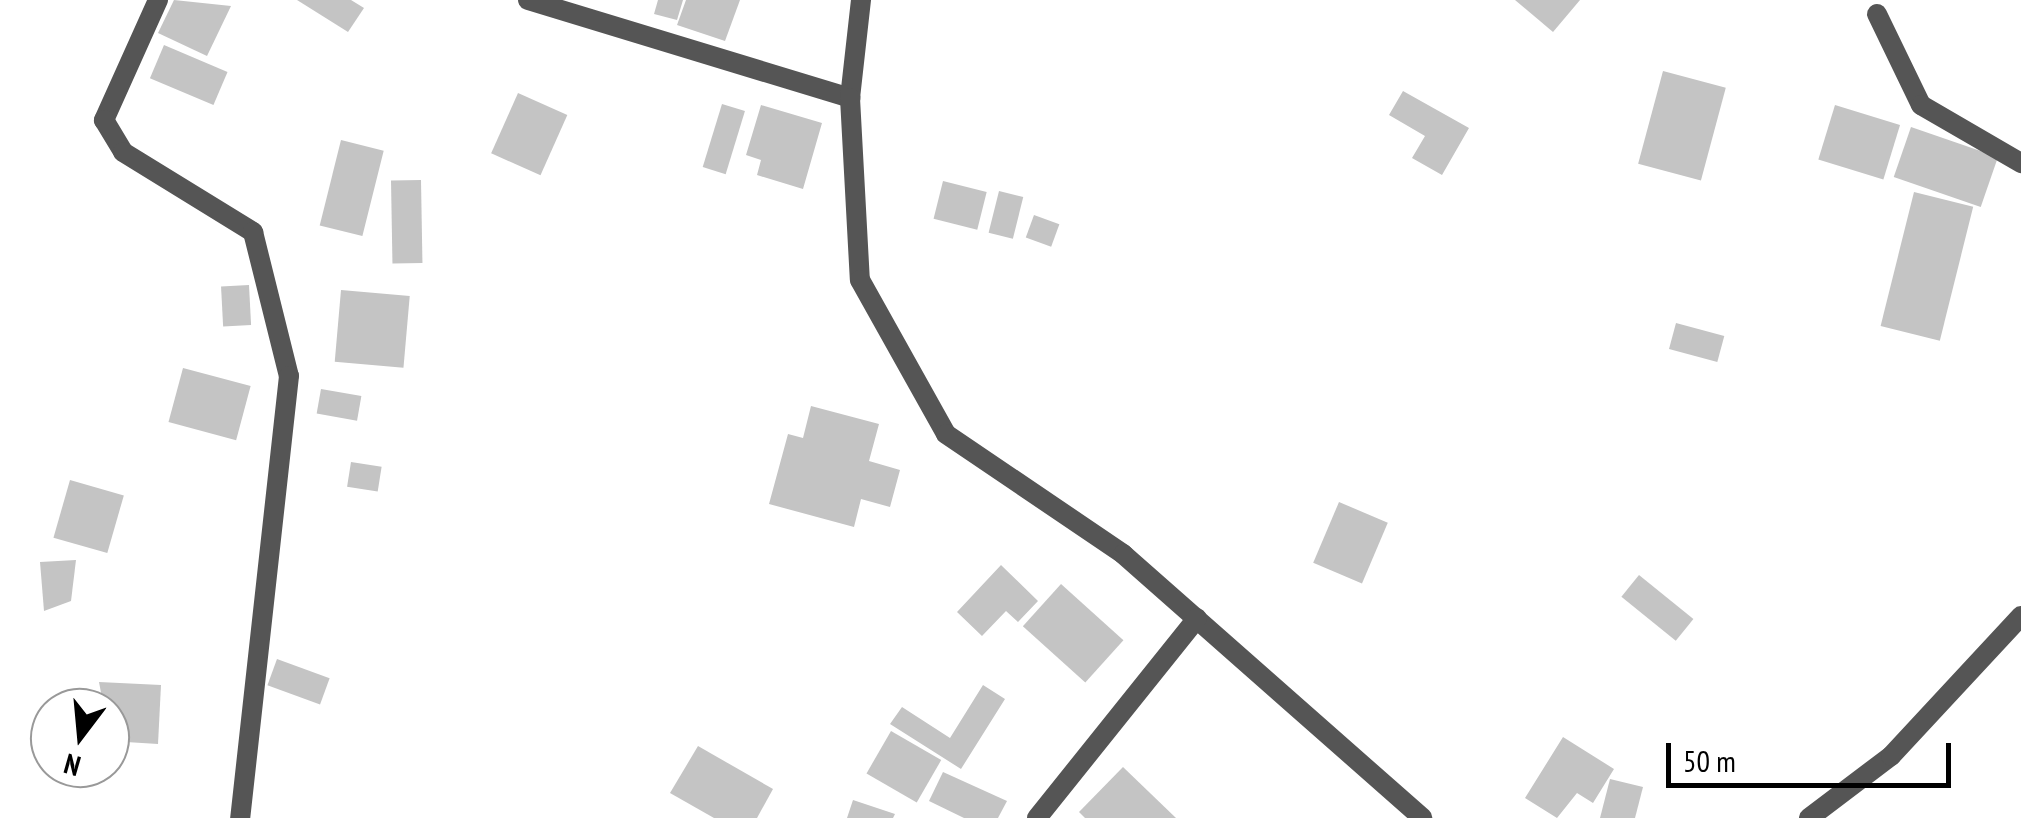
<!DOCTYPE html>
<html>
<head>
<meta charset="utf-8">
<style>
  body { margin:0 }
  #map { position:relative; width:2021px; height:818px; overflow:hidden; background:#fff; font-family:"PT Sans Narrow",sans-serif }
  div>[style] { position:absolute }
  .building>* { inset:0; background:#c4c4c4; transform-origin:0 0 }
  .street>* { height:20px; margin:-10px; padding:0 10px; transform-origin:10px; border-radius:10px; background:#555 }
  span { translate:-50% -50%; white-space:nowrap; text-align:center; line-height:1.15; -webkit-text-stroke:10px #fff; paint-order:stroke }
  .north { position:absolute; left:30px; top:688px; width:100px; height:100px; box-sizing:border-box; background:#fff; border:2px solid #999; border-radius:50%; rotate:196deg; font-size:28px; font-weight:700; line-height:40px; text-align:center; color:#000 }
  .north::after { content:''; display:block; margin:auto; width:35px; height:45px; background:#000; clip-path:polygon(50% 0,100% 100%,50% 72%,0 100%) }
  .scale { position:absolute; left:1666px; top:743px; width:285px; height:45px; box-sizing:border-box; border:5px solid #000; border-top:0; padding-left:12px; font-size:30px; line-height:35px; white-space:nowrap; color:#000; -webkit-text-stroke:8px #fff; paint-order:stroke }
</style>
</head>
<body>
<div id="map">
  <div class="building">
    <i style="clip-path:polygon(174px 0,231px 6px,207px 56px,158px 33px)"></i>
    <i style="clip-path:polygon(297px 0,351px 0,364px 8px,348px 32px)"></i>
    <i style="clip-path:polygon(658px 0,683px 0,677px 20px,654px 14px)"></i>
    <i style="clip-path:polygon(686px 0,740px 0,725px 41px,677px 25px)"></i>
    <i style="clip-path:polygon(1515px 0,1580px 0,1553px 32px)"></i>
    <i style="left:164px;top:45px;width:69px;height:36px;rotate:23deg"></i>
    <i style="left:1663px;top:71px;width:65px;height:96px;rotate:15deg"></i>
    <i style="clip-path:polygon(1403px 91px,1469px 128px,1442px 175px,1412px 158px,1425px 136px,1389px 115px)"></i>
    <i style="left:518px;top:93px;width:54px;height:66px;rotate:24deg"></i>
    <i style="left:722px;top:104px;width:24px;height:66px;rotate:17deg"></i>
    <i style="clip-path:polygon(761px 105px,822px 123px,803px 189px,757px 175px,761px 160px,746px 155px)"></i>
    <i style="left:1835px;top:105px;width:68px;height:57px;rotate:17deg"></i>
    <i style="left:1911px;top:127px;width:92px;height:53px;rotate:19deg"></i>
    <i style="left:341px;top:140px;width:44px;height:88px;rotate:14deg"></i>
    <i style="left:421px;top:180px;width:83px;height:30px;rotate:89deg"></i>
    <i style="left:943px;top:181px;width:45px;height:39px;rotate:14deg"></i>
    <i style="left:999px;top:191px;width:25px;height:43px;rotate:14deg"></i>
    <i style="left:1914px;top:192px;width:61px;height:138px;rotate:14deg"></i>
    <i style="left:1034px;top:215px;width:27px;height:24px;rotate:20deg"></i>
    <i style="left:249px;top:285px;width:40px;height:28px;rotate:87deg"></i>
    <i style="left:341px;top:290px;width:69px;height:72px;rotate:5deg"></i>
    <i style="left:1676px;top:323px;width:50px;height:27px;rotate:15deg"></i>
    <i style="left:183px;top:368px;width:70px;height:56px;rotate:15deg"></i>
    <i style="left:321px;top:389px;width:41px;height:25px;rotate:10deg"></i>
    <i style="clip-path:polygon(811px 406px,879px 424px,869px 461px,900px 470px,890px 507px,861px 499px,854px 527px,769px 504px,788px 434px,803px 438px)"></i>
    <i style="left:351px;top:462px;width:31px;height:25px;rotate:9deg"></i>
    <i style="left:70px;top:480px;width:56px;height:60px;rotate:16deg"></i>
    <i style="left:1339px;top:502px;width:53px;height:66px;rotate:23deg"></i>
    <i style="clip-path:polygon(76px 560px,71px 601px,44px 611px,40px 562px)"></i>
    <i style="clip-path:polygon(1001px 565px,1038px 601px,1018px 622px,1006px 611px,982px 636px,957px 612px)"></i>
    <i style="left:1639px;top:575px;width:70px;height:28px;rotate:39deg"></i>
    <i style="left:1061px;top:584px;width:84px;height:57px;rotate:42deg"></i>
    <i style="left:277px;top:659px;width:56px;height:28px;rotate:20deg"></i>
    <i style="clip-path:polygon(99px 682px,161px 685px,158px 744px,110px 741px)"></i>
    <i style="clip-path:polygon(983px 685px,1005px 699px,961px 769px,890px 724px,902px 707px,950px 738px)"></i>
    <i style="left:891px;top:731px;width:58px;height:49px;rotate:30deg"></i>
    <i style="clip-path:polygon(1563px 737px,1614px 769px,1593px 803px,1577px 793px,1557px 818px,1525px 798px)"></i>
    <i style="clip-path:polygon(698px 746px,773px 789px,757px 818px,714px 818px,670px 793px)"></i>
    <i style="clip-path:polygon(1123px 767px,1176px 818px,1085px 818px,1079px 812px)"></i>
    <i style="clip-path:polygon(943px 772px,1007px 801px,998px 818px,964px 818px,929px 801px)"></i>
    <i style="clip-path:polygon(1610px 779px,1643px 787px,1635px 818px,1600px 818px)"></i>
    <i style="clip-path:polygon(853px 800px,895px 814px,893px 818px,847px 818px)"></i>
  </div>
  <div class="street">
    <i style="left:158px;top:0;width:132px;rotate:114.2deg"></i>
    <i style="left:104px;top:120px;width:37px;rotate:59deg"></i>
    <i style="left:123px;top:152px;width:153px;rotate:31.6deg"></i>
    <i style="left:253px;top:232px;width:148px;rotate:76deg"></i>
    <i style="left:289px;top:376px;width:445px;rotate:96.3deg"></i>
    <i style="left:528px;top:0;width:337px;rotate:16.9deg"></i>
    <i style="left:861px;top:0;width:99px;rotate:96.4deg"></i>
    <i style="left:850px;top:98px;width:182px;rotate:86.9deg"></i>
    <i style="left:860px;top:280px;width:176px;rotate:60.8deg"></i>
    <i style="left:946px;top:434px;width:214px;rotate:34.1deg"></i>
    <i style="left:1123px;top:554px;width:399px;rotate:41.4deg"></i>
    <i style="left:1877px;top:14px;width:101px;rotate:64.2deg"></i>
    <i style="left:1921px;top:105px;width:116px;rotate:30.1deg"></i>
    <i style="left:1037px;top:818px;width:256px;rotate:-51.3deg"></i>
    <i style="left:1809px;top:818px;width:103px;rotate:-37.1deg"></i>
    <i style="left:1891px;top:756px;width:191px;rotate:-47.1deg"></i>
  </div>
  <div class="north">N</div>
  <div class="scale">50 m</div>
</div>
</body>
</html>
